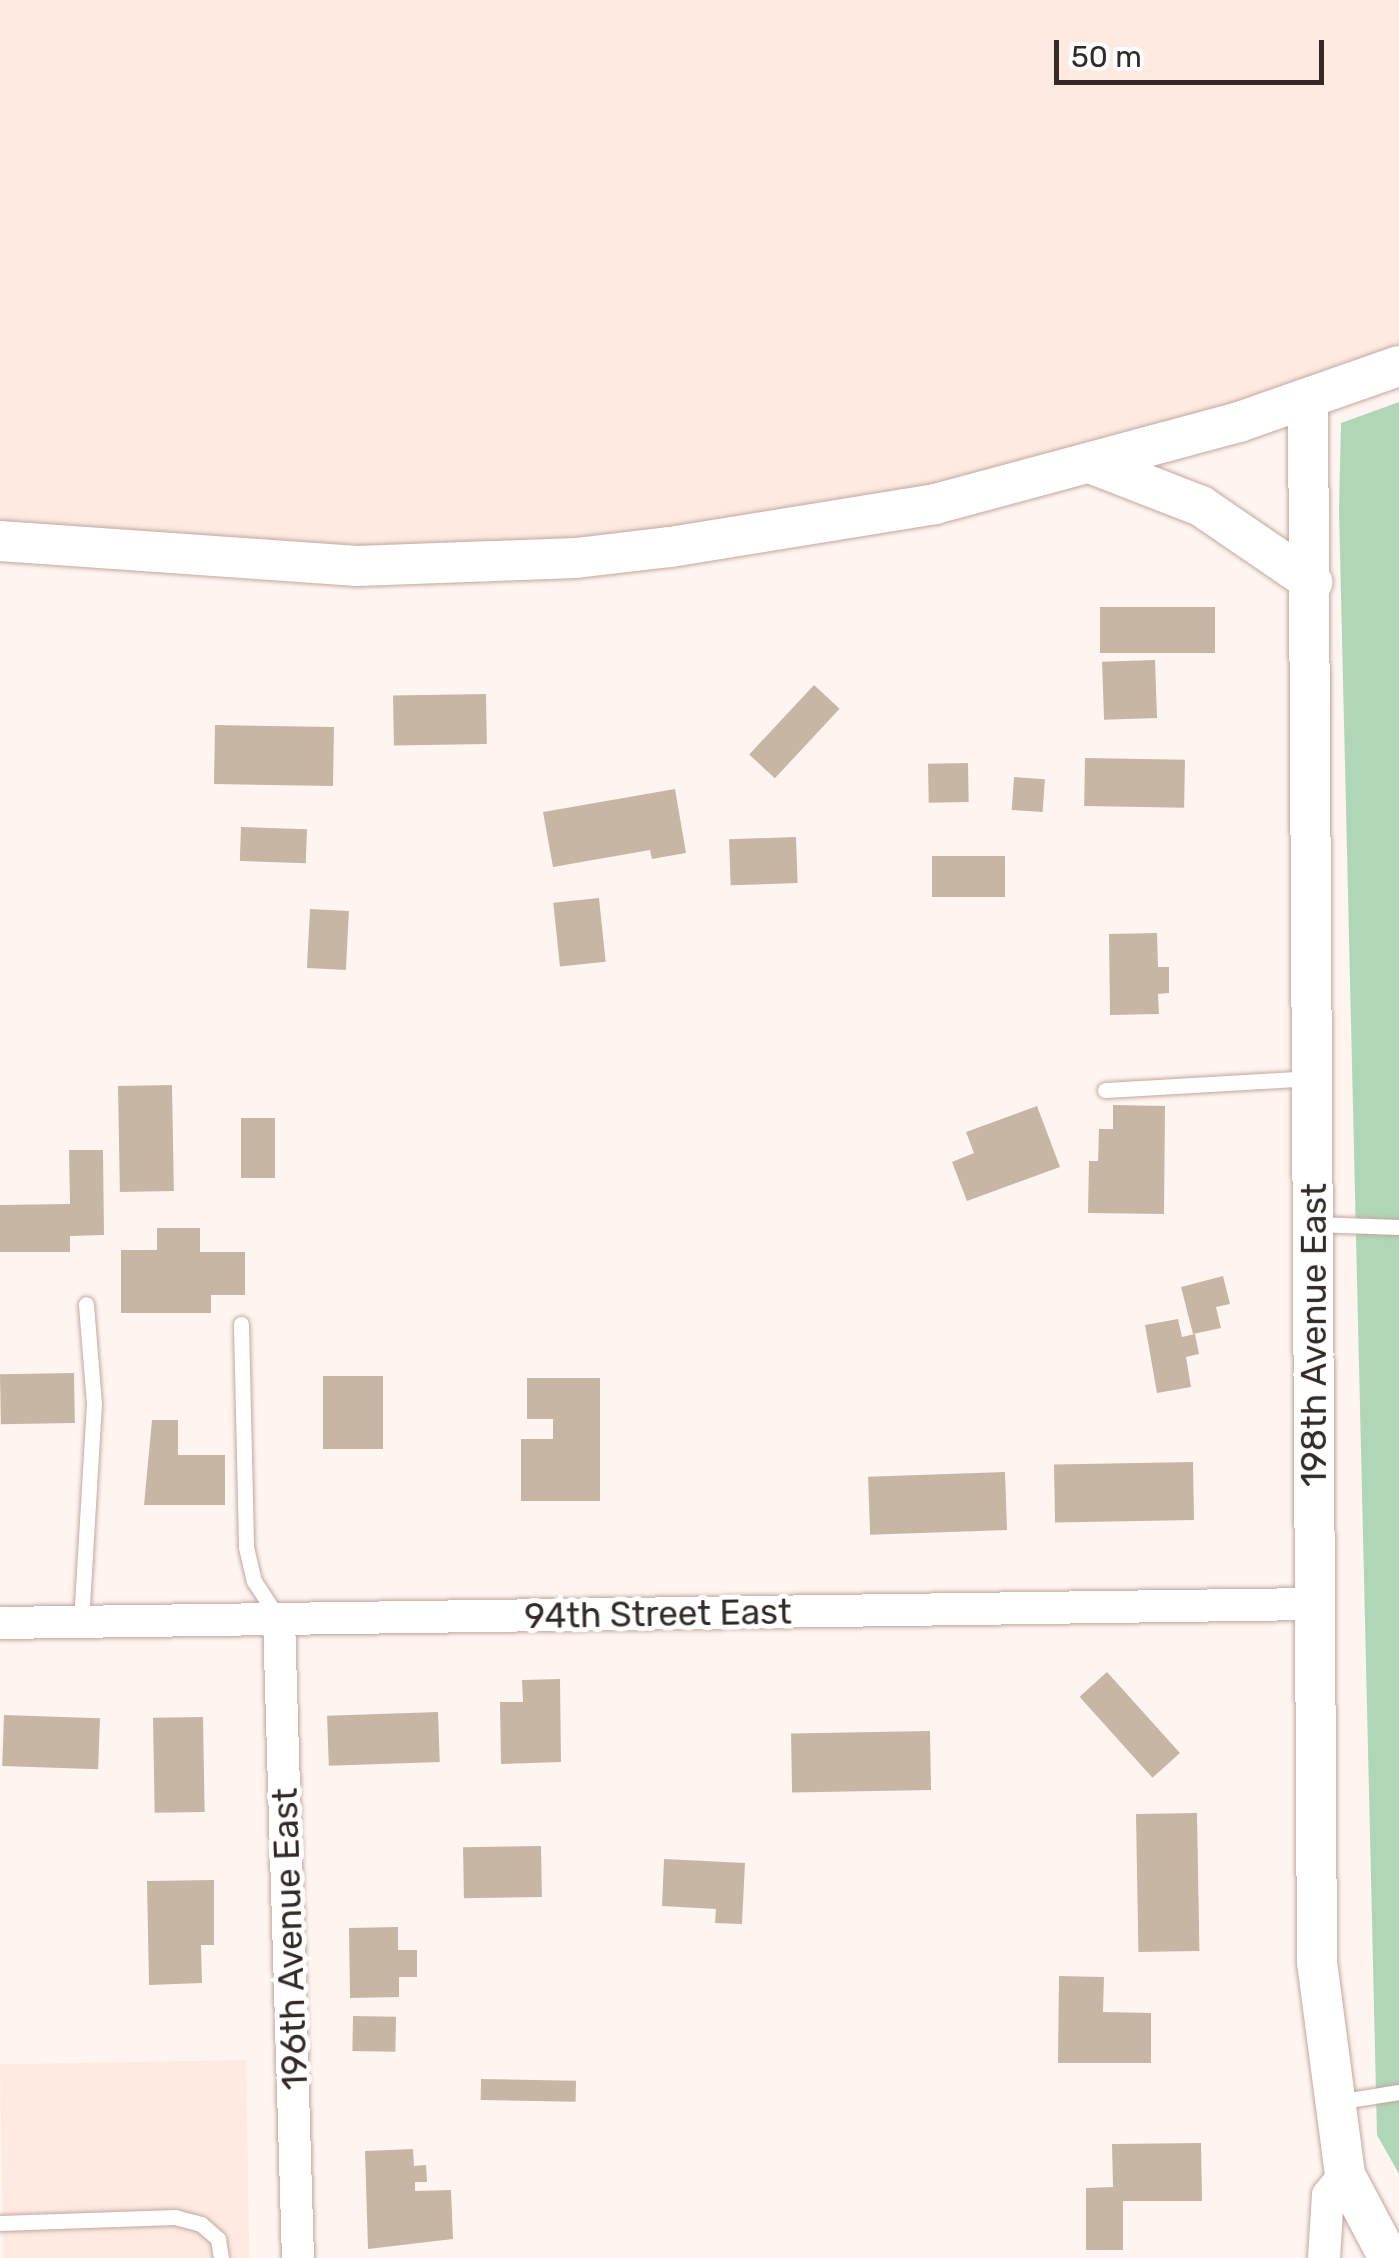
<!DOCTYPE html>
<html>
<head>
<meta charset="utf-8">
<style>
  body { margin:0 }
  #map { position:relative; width:1399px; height:2258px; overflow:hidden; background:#fff5f0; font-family:Rubik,sans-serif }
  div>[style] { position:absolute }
  .built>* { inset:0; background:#feeae1; transform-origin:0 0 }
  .green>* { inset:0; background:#afd7b7 }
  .building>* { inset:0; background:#c7b6a3; transform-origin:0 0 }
  .roads { filter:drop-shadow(0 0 2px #c1a89e) drop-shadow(0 0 2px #c1a89e) }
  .service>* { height:15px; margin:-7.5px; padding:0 7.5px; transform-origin:7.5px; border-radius:7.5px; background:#fff }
  .minor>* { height:32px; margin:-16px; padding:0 16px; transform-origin:16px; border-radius:16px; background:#fff }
  .tertiary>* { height:40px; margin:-20px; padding:0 20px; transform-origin:20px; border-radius:20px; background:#fff }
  span { translate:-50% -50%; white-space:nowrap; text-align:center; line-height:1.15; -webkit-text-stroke:10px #fff; paint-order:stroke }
  .street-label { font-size:35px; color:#332a26 }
  .scale { position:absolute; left:1054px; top:40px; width:270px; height:45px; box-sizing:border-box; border:5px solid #332a26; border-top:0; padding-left:12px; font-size:30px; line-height:35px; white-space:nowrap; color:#332a26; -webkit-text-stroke:8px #fff; paint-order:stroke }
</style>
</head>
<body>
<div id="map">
  <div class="built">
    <i style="clip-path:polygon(0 0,1399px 0,1399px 366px,988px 490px,357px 566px,0 539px)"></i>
    <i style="left:246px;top:2060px;width:198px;height:246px;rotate:89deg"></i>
  </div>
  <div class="green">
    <i style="clip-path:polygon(1399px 402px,1399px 2174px,1377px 2135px,1339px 509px,1341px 423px)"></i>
  </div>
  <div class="building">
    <i style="left:1215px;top:607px;width:46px;height:115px;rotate:90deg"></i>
    <i style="left:1155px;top:660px;width:58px;height:53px;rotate:88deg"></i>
    <i style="left:814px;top:685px;width:35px;height:95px;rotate:43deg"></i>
    <i style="left:486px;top:694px;width:50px;height:93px;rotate:89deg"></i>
    <i style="left:215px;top:725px;width:119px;height:59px;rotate:1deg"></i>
    <i style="left:1085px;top:758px;width:100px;height:48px;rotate:1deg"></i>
    <i style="left:968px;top:763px;width:39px;height:40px;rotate:89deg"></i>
    <i style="left:1014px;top:777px;width:31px;height:33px;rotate:4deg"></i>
    <i style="clip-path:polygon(675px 789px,686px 853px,652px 859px,650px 850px,553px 867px,543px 812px)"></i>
    <i style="left:241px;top:827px;width:66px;height:34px;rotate:2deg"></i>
    <i style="left:796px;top:837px;width:46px;height:67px;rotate:88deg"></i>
    <i style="left:1005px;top:856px;width:41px;height:73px;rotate:90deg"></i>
    <i style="left:599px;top:898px;width:64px;height:46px;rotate:84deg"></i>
    <i style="left:310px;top:909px;width:39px;height:59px;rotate:3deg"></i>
    <i style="clip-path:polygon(1157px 933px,1158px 967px,1169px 967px,1169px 993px,1158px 994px,1159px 1014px,1110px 1015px,1109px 934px)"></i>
    <i style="left:172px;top:1085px;width:106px;height:54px;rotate:89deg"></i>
    <i style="clip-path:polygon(1113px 1105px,1165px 1106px,1164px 1214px,1088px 1213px,1089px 1161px,1098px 1161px,1099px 1129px,1113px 1129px)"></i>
    <i style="clip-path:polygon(1037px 1106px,1060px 1167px,967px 1201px,952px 1162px,974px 1153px,966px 1132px)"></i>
    <i style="left:241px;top:1118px;width:34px;height:60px"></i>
    <i style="clip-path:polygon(69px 1150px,103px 1150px,104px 1235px,70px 1236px,70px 1252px,0 1252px,0 1205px,70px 1204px)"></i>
    <i style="clip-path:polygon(157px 1228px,200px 1228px,200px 1252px,245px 1252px,245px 1295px,211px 1295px,211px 1313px,121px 1313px,121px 1250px,157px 1250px)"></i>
    <i style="clip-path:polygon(1223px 1276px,1230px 1304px,1216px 1307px,1221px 1328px,1193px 1334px,1181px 1287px)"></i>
    <i style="clip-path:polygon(1178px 1319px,1182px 1337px,1195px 1334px,1199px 1354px,1186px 1357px,1191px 1387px,1157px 1393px,1145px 1325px)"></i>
    <i style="left:74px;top:1373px;width:50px;height:74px;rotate:89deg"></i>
    <i style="left:323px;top:1376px;width:60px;height:73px"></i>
    <i style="clip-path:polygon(527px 1378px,600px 1378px,600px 1501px,521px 1501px,521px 1439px,553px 1439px,553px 1419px,527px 1419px)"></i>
    <i style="clip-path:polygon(152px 1420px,178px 1420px,178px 1455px,225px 1455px,225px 1505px,144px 1505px)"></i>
    <i style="left:1193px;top:1462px;width:58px;height:139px;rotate:89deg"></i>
    <i style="left:1005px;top:1472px;width:58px;height:137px;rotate:88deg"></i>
    <i style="left:1107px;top:1672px;width:109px;height:37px;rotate:48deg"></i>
    <i style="clip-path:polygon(560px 1679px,561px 1762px,501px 1764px,500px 1702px,523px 1702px,522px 1680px)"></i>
    <i style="left:438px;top:1712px;width:50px;height:111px;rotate:88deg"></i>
    <i style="left:4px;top:1715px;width:96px;height:51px;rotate:2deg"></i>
    <i style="left:203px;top:1717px;width:95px;height:50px;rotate:89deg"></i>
    <i style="left:930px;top:1731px;width:59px;height:139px;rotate:89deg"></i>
    <i style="left:1197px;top:1813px;width:138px;height:61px;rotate:89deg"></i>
    <i style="left:541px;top:1846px;width:51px;height:78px;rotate:89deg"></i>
    <i style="clip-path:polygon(664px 1859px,745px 1863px,742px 1924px,715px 1923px,716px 1909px,662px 1906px)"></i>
    <i style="clip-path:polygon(214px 1880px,214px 1945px,201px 1945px,202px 1983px,149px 1985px,147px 1881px)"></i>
    <i style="clip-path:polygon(398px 1927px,398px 1950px,417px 1950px,417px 1977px,399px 1977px,399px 1997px,350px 1998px,349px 1928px)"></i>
    <i style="clip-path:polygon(1059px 1976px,1104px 1977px,1103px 2012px,1151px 2013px,1151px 2063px,1058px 2063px)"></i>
    <i style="left:353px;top:2016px;width:43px;height:35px;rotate:1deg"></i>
    <i style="left:481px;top:2079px;width:95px;height:21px;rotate:1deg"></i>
    <i style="clip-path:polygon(1201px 2143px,1202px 2201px,1123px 2201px,1123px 2250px,1086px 2250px,1086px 2188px,1113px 2187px,1112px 2144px)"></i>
    <i style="clip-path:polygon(413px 2149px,414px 2166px,426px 2165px,427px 2182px,415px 2182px,415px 2191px,451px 2190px,453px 2239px,368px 2249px,365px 2151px)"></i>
  </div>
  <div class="roads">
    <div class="service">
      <i style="left:1105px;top:1090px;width:206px;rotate:-3.3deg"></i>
      <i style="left:1313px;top:1224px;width:86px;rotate:2deg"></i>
      <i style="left:241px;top:1324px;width:223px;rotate:88.7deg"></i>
      <i style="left:246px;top:1547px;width:35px;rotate:77deg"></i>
      <i style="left:254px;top:1581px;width:45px;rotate:56.7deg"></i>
      <i style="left:81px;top:1622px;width:218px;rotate:-86.6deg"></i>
      <i style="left:94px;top:1404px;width:100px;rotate:-94.6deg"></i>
      <i style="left:1337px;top:2102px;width:63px;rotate:-9.2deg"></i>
      <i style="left:0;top:2223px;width:175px;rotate:-2deg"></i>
      <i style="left:175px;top:2217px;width:27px;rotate:15deg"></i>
      <i style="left:201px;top:2224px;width:23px;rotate:41deg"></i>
      <i style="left:218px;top:2239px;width:19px;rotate:81deg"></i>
    </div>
    <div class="minor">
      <i style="left:279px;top:1619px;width:639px;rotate:88.3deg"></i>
      <i style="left:0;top:1623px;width:1317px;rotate:-0.83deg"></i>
      <i style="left:1324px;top:2258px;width:63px;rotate:-86.4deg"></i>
      <i style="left:1328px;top:2195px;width:26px;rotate:-50deg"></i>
    </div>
    <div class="tertiary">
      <i style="left:1308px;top:399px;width:1563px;rotate:89.67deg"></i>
      <i style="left:1317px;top:1962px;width:215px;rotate:82.5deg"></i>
      <i style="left:1345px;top:2175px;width:94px;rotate:62.1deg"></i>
      <i style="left:1090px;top:463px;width:119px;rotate:21.2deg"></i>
      <i style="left:1201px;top:506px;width:135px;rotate:34.4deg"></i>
      <i style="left:0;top:541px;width:358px;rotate:4deg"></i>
      <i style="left:357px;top:566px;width:219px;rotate:-2.1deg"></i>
      <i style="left:576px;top:558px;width:95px;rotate:-6.7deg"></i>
      <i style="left:670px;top:547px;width:268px;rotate:-9.2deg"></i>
      <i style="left:935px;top:504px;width:315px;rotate:-15.1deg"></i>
      <i style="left:1239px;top:422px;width:170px;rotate:-19.3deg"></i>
    </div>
  </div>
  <div class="street-label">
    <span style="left:1314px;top:1335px;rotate:-90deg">198th Avenue East</span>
    <span style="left:658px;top:1614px;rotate:-1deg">94th Street East</span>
    <span style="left:290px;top:1939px;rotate:-92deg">196th Avenue East</span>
  </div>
  <div class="scale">50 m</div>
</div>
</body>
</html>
